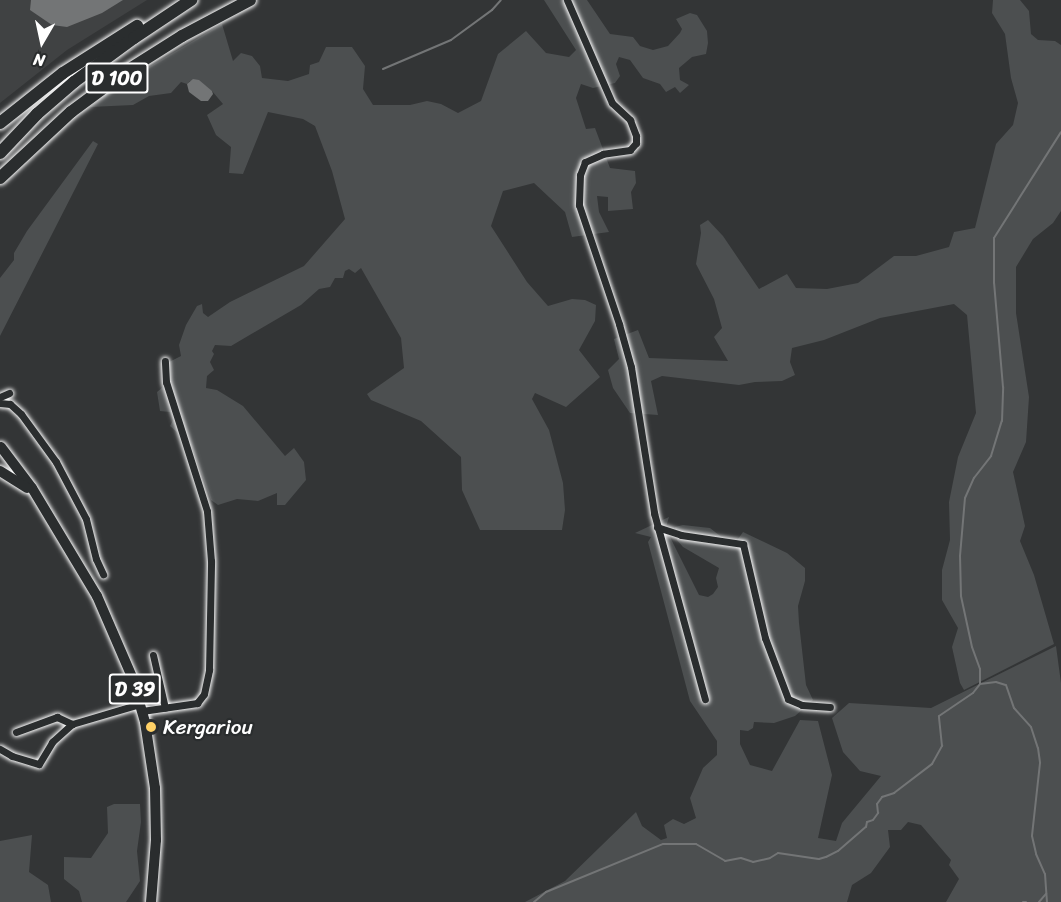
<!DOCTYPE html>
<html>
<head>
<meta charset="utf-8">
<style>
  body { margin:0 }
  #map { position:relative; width:1061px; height:902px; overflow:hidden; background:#333536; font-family:Sriracha,sans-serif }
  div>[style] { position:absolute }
  .built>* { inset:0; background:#404243 }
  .green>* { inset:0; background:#4c4f50 }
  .water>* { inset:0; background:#737576 }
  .stream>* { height:2px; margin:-1px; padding:0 1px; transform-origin:1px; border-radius:1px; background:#737576 }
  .roads { filter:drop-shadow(0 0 2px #fff) drop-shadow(0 0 2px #fff) }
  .minor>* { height:7px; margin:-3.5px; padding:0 3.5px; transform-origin:3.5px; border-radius:3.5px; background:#2a2d2e }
  .primary>* { height:10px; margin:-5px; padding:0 5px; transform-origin:5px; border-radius:5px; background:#2a2d2e }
  .trunk>* { height:12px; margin:-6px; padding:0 6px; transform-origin:6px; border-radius:6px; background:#2a2d2e }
  .dots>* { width:16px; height:16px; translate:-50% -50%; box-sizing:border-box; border:3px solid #2a2d2e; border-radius:50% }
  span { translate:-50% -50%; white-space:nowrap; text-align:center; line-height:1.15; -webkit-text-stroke:4.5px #2a2d2e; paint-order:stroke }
  .shield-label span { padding:2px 4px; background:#2a2d2e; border:2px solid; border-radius:4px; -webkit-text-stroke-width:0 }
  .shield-label { font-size:20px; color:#fff; font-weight:700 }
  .poi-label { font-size:21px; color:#fff }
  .left { translate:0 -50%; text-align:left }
  .north { position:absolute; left:12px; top:12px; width:60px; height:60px; -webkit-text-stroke:4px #2a2d2e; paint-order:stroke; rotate:189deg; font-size:16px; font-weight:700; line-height:24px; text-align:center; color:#fff }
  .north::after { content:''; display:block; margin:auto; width:21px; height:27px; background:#fff; clip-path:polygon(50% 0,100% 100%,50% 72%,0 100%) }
</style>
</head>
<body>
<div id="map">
  <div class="built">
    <i style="clip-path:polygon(0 0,147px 0,67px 50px,0 103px)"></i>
  </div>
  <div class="green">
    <i style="clip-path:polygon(544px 0,587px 0,610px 34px,633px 37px,640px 46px,653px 50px,668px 46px,680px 33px,682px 29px,676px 19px,690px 13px,697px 15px,707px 31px,708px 43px,706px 54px,692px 57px,679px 68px,680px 80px,689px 85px,680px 93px,675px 87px,666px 92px,660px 84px,643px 78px,630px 60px,619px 57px,616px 64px,620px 76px,615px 83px,593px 88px,581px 84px,576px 98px,586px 129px,595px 128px,610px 168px,635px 171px,636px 183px,631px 192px,633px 209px,608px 211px,608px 197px,597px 196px,599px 212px,609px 232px,572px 237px,565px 212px,534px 183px,503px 191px,491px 226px,527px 282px,548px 306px,572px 299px,585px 300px,596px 305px,595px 321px,579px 350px,600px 377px,566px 407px,535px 393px,532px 399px,549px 430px,563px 483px,565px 510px,562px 530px,480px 530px,462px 490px,461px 457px,421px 421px,371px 400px,367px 394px,404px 368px,401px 338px,361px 268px,355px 273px,349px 269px,345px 271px,343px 278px,335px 278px,330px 287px,319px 289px,301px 305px,231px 346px,215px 345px,212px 351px,214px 354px,210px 362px,214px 370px,207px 376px,206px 388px,217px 390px,243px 406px,285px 456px,294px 448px,304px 462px,306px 480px,285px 505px,277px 505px,277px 493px,258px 501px,237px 499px,218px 505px,211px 500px,192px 447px,183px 444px,178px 433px,170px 426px,173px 420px,170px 412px,160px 411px,157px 392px,163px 387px,168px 377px,169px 362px,181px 356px,179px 345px,186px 325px,197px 306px,202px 304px,203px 313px,208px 317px,230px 302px,304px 266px,345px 219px,332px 171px,315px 126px,303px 119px,268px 112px,243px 174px,229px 173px,231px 147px,216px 135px,207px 115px,223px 104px,212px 91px,190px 81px,187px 84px,181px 82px,171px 93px,149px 96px,133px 105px,90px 107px,112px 89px,222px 24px,233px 61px,241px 53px,252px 56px,260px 66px,262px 78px,288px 81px,309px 74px,310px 65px,319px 62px,326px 47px,352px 47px,365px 66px,363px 89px,373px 105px,410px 105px,427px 101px,441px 104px,458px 113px,481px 101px,498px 54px,526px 31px,546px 53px,569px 57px,576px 50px)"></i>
    <i style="clip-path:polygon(993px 0,1020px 0,1029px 11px,1031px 34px,1038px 40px,1055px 41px,1061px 45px,1061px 211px,1053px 223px,1033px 239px,1016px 267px,1016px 313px,1029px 397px,1026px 442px,1013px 472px,1025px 526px,1020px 541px,1034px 575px,1054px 644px,964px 690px,960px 683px,952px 647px,958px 628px,942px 600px,942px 570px,950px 540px,949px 502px,958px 457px,976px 413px,967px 315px,954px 304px,880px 318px,824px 340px,792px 348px,790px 362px,795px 375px,782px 381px,755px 382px,739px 385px,662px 376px,651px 381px,658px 415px,630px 413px,613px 388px,608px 370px,619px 359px,614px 339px,638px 330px,649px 358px,728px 361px,714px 337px,722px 328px,714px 299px,696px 264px,701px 233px,700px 225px,708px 220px,723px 236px,759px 289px,787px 274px,796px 288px,827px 289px,858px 283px,894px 256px,916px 256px,949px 247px,954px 232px,975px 228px,996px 144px,1013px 125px,1018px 103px,1011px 78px,1005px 34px,992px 13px)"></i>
    <i style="clip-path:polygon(93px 141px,98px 144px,0 336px,0 278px,14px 260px,14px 253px,27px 231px)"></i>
    <i style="clip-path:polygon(669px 517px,664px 534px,669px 535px,699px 595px,708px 597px,713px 594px,718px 587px,716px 578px,719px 568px,683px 547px,677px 540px,675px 527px,683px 525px,710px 528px,724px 539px,736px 542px,743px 532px,787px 553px,805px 568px,805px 581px,798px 606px,799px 623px,806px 685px,813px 700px,795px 716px,774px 723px,754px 722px,753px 728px,748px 731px,740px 730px,740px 744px,750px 765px,772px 771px,800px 720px,818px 721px,832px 775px,818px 838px,836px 841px,842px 823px,881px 776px,860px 771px,843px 752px,832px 718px,849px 703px,931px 708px,1056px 646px,1061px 683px,1061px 902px,946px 902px,959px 879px,949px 865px,951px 860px,921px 825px,908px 822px,901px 830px,888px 830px,890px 847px,871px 873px,852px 885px,847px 902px,525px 902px,565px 881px,636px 812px,642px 826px,661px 840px,667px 838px,664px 825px,673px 819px,684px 824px,696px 818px,690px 798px,703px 768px,717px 755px,717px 741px,690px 701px,648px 542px,651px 537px,635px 533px)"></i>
    <i style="clip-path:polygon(114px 804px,140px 804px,141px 822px,137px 851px,140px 881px,126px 902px,82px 902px,79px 891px,64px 879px,64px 857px,91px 858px,108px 833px,107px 807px)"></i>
    <i style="clip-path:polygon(32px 835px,29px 872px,48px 885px,51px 902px,0 902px,0 841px)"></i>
  </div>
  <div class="water">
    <i style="clip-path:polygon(31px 0,123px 0,102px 13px,67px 27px,52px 25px,30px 10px)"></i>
    <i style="clip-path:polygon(193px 79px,199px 80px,212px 91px,213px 94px,208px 101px,201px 101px,189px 92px,187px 84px)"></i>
  </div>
  <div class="stream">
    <i style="left:383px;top:69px;width:74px;rotate:-23.1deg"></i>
    <i style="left:451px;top:40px;width:51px;rotate:-36.2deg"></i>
    <i style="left:492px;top:10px;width:13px;rotate:-48deg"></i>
    <i style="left:980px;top:684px;width:16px;rotate:-7deg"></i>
    <i style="left:996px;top:682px;width:10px;rotate:17deg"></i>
    <i style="left:1006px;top:685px;width:24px;rotate:71deg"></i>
    <i style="left:1014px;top:708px;width:25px;rotate:48deg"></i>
    <i style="left:1031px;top:727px;width:22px;rotate:72deg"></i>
    <i style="left:1038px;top:748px;width:15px;rotate:82deg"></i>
    <i style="left:1040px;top:763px;width:73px;rotate:96.3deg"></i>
    <i style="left:1032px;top:836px;width:18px;rotate:77deg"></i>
    <i style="left:1036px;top:854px;width:22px;rotate:66deg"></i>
    <i style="left:1045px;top:874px;width:28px;rotate:86deg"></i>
    <i style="left:534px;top:902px;width:16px;rotate:-40deg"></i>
    <i style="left:546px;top:892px;width:126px;rotate:-22.3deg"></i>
    <i style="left:663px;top:844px;width:33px"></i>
    <i style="left:696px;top:844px;width:34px;rotate:30deg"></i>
    <i style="left:725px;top:861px;width:16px;rotate:-11deg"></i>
    <i style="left:741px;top:858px;width:13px;rotate:18deg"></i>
    <i style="left:753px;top:862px;width:17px;rotate:-13deg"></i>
    <i style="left:770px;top:858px;width:9px;rotate:-32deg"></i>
    <i style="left:778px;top:853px;width:41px;rotate:8.3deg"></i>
    <i style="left:819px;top:859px;width:7px;rotate:-16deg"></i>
    <i style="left:826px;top:857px;width:13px;rotate:-27deg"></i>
    <i style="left:838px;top:851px;width:37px;rotate:-41deg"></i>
    <i style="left:866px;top:827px;width:5px;rotate:-79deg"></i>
    <i style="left:867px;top:822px;width:6px;rotate:-18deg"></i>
    <i style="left:873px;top:820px;width:9px;rotate:-54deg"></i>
    <i style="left:878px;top:813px;width:9px;rotate:-96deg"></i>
    <i style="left:877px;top:804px;width:9px;rotate:-54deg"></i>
    <i style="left:882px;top:797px;width:13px;rotate:-18deg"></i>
    <i style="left:894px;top:793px;width:48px;rotate:-37.3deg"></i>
    <i style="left:932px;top:764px;width:21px;rotate:-61deg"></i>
    <i style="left:942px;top:746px;width:30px;rotate:-96deg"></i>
    <i style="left:939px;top:716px;width:41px;rotate:-34.1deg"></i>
    <i style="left:973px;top:693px;width:11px;rotate:-52deg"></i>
    <i style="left:980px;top:684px;width:15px;rotate:-90deg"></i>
    <i style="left:980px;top:669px;width:23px;rotate:-110deg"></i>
    <i style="left:972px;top:647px;width:52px;rotate:-102.2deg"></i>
    <i style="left:961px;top:596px;width:40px;rotate:-91.4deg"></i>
    <i style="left:960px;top:556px;width:58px;rotate:-85.1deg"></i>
    <i style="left:965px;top:498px;width:22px;rotate:-66deg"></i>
    <i style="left:974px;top:478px;width:28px;rotate:-52deg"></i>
    <i style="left:991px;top:456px;width:37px;rotate:-73deg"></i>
    <i style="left:1002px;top:421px;width:34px;rotate:-88deg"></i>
    <i style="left:1003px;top:387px;width:104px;rotate:-94.9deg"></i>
    <i style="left:994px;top:283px;width:45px;rotate:-90deg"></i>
    <i style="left:994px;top:238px;width:125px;rotate:-57.7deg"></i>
    <i style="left:1023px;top:902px;width:3px"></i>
    <i style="left:1039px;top:902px;width:11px;rotate:-49deg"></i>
  </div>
  <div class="roads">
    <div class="minor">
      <i style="left:567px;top:0;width:112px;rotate:66.4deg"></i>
      <i style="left:612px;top:103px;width:25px;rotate:43deg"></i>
      <i style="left:630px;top:120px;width:17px;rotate:69deg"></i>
      <i style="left:636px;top:136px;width:7px;rotate:90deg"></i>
      <i style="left:636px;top:143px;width:9px;rotate:131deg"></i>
      <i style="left:630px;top:150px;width:27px;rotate:172deg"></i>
      <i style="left:603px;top:154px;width:20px;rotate:156deg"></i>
      <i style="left:585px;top:162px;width:14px;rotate:111deg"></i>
      <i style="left:580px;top:175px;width:30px;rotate:92deg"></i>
      <i style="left:579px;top:205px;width:126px;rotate:71.4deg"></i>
      <i style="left:619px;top:324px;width:45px;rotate:74.4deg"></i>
      <i style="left:631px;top:367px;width:148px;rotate:81deg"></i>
      <i style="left:654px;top:513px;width:193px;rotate:74.7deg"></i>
      <i style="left:0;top:397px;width:10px;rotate:-24deg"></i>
      <i style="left:0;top:403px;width:10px;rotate:6deg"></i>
      <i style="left:10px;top:404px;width:15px;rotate:42deg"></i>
      <i style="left:21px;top:414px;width:59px;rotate:53.9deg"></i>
      <i style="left:56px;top:462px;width:64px;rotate:62.2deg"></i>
      <i style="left:86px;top:519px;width:41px;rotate:76deg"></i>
      <i style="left:96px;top:559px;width:17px;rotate:65deg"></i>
      <i style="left:657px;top:527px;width:25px;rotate:18deg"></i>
      <i style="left:681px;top:535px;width:63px;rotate:8.3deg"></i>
      <i style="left:743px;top:544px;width:97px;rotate:76.8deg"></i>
      <i style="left:765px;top:638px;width:65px;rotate:69.3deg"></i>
      <i style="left:788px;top:699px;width:15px;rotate:23deg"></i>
      <i style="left:802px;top:705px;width:28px;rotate:4deg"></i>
      <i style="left:153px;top:655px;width:54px;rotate:77.2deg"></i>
      <i style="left:142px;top:711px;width:56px;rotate:-8.3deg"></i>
      <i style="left:197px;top:703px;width:11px;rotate:-52deg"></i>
      <i style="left:204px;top:694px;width:25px;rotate:-78deg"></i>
      <i style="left:209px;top:670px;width:109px;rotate:-88.9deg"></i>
      <i style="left:211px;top:561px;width:50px;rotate:-94.6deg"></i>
      <i style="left:207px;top:511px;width:135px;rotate:-107.6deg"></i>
      <i style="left:166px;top:382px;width:21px;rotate:-93deg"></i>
      <i style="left:16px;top:732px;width:44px;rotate:-20.1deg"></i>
      <i style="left:57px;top:717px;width:17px;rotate:25deg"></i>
      <i style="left:0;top:749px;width:14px;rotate:30deg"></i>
      <i style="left:12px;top:756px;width:28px;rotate:17deg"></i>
      <i style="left:39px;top:764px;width:26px;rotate:-59deg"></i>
      <i style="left:52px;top:742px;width:27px;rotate:-42deg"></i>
      <i style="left:72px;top:724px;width:71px;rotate:-16.4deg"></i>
    </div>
    <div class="primary">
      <i style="left:1px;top:447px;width:51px;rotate:52.9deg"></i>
      <i style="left:32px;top:488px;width:126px;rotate:59deg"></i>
      <i style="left:97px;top:596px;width:88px;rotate:66.6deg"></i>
      <i style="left:132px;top:677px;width:47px;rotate:73.9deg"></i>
      <i style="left:145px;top:722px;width:67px;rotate:81.4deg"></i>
      <i style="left:155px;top:788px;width:52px;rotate:88.9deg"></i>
      <i style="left:156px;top:840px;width:62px;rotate:94.6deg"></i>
      <i style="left:0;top:471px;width:32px;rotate:32deg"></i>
    </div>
    <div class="trunk">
      <i style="left:0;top:123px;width:80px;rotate:-38.4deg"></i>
      <i style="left:63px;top:73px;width:88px;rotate:-32.4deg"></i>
      <i style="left:0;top:153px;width:54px;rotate:-46.5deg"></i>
      <i style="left:37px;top:114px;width:49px;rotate:-40.9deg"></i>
      <i style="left:74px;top:82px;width:74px;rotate:-36.3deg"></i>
      <i style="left:134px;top:38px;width:69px;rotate:-33.7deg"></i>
      <i style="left:0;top:178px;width:97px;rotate:-42.9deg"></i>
      <i style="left:71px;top:112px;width:67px;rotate:-36.5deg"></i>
      <i style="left:125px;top:72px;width:67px;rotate:-32.3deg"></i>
      <i style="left:182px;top:36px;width:77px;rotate:-27.9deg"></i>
    </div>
  </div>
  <div class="dots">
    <i style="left:151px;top:727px;background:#ffd166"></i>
  </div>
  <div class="shield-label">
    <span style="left:117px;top:78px">D 100</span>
    <span style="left:135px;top:689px">D 39</span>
  </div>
  <div class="poi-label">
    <span class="left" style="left:163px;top:727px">Kergariou</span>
  </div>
  <div class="north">N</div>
</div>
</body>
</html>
